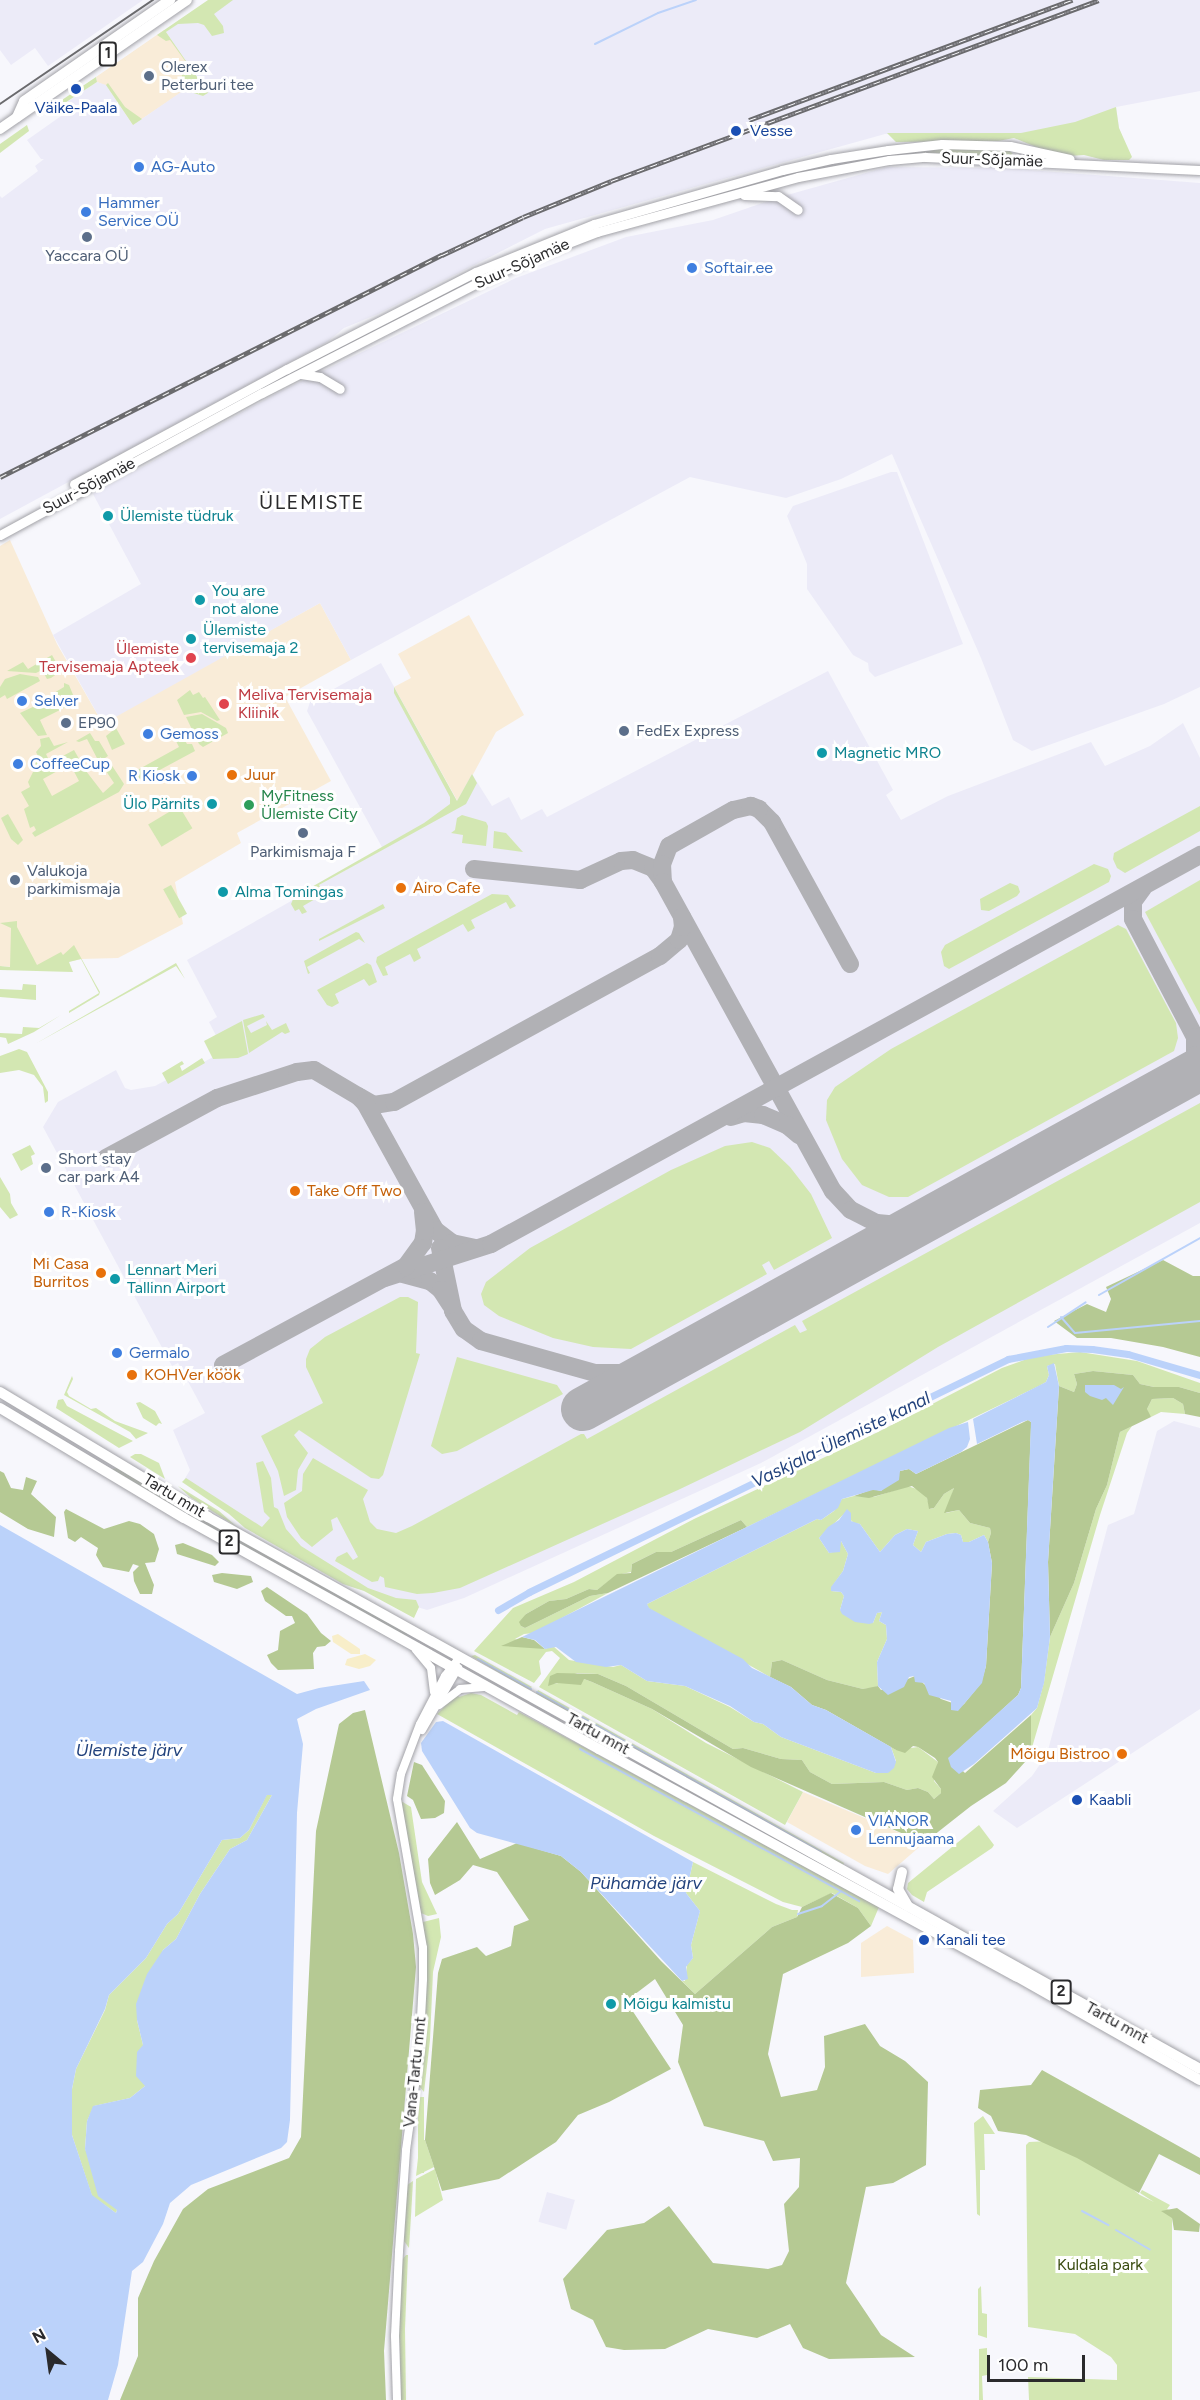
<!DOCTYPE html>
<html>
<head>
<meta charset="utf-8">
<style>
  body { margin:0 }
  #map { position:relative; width:1200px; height:2400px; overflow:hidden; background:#f7f7fc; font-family:Figtree,sans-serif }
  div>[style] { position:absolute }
  .commercial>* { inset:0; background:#f9ecd8 }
  .built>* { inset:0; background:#ecebf8; transform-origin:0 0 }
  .green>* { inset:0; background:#d3e7b2; transform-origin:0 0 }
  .forest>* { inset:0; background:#b5c993 }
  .sand>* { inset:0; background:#f8eec9 }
  .water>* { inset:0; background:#bbd2fa }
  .stream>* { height:2px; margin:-1px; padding:0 1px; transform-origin:1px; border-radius:1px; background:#bbd2fa }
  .canal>* { height:7px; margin:-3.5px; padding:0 3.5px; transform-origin:3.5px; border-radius:3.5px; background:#bbd2fa }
  .taxiway>* { height:18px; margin:-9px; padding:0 9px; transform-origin:9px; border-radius:9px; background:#b1b1b5 }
  .runway>* { height:44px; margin:-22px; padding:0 22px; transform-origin:22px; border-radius:22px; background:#b1b1b5 }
  .roads { filter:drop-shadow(0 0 2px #a2a2a7) drop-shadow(0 0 2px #a2a2a7) }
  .minor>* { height:8px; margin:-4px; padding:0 4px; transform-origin:4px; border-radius:4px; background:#fff }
  .major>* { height:9px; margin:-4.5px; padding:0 4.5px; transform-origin:4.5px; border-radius:4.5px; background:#fff }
  .highway>* { height:10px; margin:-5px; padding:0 5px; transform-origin:5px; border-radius:5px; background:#fff }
  .tram>* { height:1.5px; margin:-0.75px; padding:0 0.75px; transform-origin:0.75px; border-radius:0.75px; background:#6b6b6e }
  .rail>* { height:4.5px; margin-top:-2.25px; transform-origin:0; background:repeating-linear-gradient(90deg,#fff 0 7px,#6b6b6e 0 14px); box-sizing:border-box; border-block:2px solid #6b6b6e }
  .dots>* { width:16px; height:16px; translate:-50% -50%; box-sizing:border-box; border:3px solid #fff; border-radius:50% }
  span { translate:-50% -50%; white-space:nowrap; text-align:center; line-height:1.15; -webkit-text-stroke:6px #fff; paint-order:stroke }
  .shield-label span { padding:2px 4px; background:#fff; border:2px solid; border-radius:4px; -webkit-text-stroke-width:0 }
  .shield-label { font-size:15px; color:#2a2a2c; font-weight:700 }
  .service-label { font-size:16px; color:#4e5e75 }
  .left { translate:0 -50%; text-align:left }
  .transit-label { font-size:16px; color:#164399 }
  .street-label { font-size:16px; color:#2a2a2c }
  .shop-label { font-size:16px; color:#366cbe }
  .right { translate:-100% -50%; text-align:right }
  .culture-label { font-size:16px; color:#0d838f }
  .health-label { font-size:16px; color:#be3a42 }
  .food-label { font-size:16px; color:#c56008 }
  .leisure-label { font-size:16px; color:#27864d }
  .park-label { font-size:16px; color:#394b10 }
  .water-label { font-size:18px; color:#23437d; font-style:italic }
  .quarter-label { font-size:20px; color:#2a2a2c; letter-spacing:1.5px }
  .north { position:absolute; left:18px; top:2322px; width:60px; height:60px; -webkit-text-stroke:4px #fff; paint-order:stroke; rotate:331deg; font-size:16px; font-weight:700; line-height:24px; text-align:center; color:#2a2a2c }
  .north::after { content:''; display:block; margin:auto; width:21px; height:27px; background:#2a2a2c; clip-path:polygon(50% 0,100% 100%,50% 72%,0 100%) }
  .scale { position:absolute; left:987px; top:2355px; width:98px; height:27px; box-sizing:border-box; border:3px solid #2a2a2c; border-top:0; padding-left:8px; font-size:18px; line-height:21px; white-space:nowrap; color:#2a2a2c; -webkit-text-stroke:4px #fff; paint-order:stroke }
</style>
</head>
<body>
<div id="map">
  <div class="commercial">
    <i style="clip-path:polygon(164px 30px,200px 80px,133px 125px,106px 86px,97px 82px,96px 77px)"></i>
    <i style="clip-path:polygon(10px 540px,57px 644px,103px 724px,204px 594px,236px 649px,320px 603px,351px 660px,285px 697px,331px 781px,237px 833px,241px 843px,175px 882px,183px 924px,118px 958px,81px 959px,36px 969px,0 966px,0 546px)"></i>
    <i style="clip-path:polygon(469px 615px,524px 715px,496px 732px,458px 802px,394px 687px,411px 678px,398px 654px)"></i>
    <i style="clip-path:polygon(803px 1792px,924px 1843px,888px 1874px,865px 1866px,787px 1822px)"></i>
    <i style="clip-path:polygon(887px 1926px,913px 1940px,914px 1973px,861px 1977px,861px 1943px)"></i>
  </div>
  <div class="built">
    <i style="clip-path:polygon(0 0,143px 0,48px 66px,35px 48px,11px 65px,0 50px)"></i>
    <i style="clip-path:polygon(212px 0,1200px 0,1200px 91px,1116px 107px,1119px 128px,1129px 155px,1020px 135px,992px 137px,885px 134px,545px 229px,378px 314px,344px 328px,327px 342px,0 519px,0 196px,2px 198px,38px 171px,35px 166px,44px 159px,41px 159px,27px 140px,64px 114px,61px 106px,97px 82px,106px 85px,133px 125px,184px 90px,203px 96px,208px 93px,166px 32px)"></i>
    <i style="clip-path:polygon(887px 167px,1003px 168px,1200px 183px,1200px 687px,1164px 704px,1032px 751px,1013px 740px,981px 658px,892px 454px,841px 479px,786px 498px,690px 477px,351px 660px,320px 603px,103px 724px,53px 635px,141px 584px,93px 494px,277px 393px,516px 278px,626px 237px,713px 220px,780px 197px)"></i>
    <i style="clip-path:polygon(891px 472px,897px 472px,963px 644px,875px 677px,869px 671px,868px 663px,853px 655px,807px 589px,807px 564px,787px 516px,793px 506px)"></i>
    <i style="clip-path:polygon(381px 663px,457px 801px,472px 774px,492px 806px,509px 797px,521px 820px,542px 809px,547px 817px,828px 671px,893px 790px,886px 795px,901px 820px,948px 796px,1091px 742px,1105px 766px,1150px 746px,1183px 723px,1200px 758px,1200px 1223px,761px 1463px,464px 1598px,427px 1610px,343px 1584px,303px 1561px,184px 1480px,190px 1470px,173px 1430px,205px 1413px,178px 1363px,172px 1366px,43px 1127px,58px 1102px,116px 1070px,125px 1088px,131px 1090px,155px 1086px,170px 1078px,171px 1080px,224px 1051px,209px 1022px,217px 1017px,187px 960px,383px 849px,307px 711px,310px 702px)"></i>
    <i style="clip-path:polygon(1174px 1421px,1200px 1428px,1200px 1709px,1017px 1828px,993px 1811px,1032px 1776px,1047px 1754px,1108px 1525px,1134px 1514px,1157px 1431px)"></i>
    <i style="left:547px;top:2192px;width:29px;height:31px;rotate:16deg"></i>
  </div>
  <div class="green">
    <i style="clip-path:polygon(208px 0,233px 0,214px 14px,223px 26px,224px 33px,212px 36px,204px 25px,198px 23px,178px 24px,166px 32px,208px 93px,203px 96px,184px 90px,181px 70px,188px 65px,170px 40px,166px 41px,157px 35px)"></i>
    <i style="clip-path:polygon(96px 77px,97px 82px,51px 112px,53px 106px)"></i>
    <i style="clip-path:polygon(108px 83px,125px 107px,142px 119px,133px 125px,106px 85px)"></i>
    <i style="clip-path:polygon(1116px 107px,1119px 128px,1132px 157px,1129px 160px,1104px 160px,1084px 155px,1069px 156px,1041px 149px,1014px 138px,998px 141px,896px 142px,887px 133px,1021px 133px,1075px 122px)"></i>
    <i style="clip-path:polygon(27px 125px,29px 131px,0 153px,0 144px)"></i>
    <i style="clip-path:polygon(942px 148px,1009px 150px,1013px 154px,1006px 157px,933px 153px,897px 155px)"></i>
    <i style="clip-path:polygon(52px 655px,61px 671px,51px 678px,47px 679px,42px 670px,36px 673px,7px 671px,23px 662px,28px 669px)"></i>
    <i style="clip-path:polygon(20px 674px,38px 677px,40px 681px,7px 699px,5px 695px,0 698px,0 687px,5px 679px)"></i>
    <i style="clip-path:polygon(64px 683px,69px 685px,76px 702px,40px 720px,47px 735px,38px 736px,20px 713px,37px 705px,40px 708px,46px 705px,44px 701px,47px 697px,64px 687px)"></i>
    <i style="clip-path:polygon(394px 687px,457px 801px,472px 774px,477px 783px,466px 804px,319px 885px,324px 894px,303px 906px,307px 912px,302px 914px,299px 909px,295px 911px,291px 904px,294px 897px,424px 823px,450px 804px,450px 797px,394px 693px)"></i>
    <i style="clip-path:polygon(190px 690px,193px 695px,199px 692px,203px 698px,205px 697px,220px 720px,217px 721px,201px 712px,184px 715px,177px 700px)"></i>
    <i style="clip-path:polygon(202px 714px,226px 728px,228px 733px,203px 747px,199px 744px,186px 717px)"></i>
    <i style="clip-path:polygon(116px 728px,125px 744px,112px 750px,106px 736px)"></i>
    <i style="clip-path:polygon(179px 731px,187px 744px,192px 744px,195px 751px,143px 779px,133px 778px,132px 773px,179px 747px,173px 735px)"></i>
    <i style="clip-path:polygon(90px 733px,95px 741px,99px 741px,108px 756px,99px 762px,87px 739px,79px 742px,76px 741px)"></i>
    <i style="clip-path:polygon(49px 737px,54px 746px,68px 742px,46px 754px,49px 760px,34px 768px,38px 756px,36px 752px,41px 746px,40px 739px)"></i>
    <i style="clip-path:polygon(evenodd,74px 750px,86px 771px,103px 793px,114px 783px,102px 765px,109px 761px,124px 784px,119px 792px,35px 837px,32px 833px,36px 830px,34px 826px,30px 828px,24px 809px,29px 806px,21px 792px,30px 787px,28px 782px,33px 772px,74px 750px,70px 764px,79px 781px,52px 796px,43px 779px,70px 764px)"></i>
    <i style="left:179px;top:806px;width:26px;height:36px;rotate:59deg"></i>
    <i style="clip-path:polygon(1200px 806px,1200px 831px,1125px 873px,1117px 868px,1113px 859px,1114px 853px)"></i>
    <i style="clip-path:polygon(8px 814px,23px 840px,18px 845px,11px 839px,1px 818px)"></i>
    <i style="clip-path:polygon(462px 815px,486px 822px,488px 826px,486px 846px,462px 843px,463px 835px,451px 833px,455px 830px,457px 818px)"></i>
    <i style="clip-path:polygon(494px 831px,506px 833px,523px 852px,493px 848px)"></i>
    <i style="clip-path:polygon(1094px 864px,1108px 869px,1111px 876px,1109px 882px,949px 969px,944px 966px,941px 952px,945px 945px)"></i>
    <i style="clip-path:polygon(1200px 880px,1200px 1015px,1145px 912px)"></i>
    <i style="clip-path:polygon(1010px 883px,1018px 886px,1020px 892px,1017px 896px,989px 911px,981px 910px,980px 899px)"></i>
    <i style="left:171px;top:885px;width:33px;height:9px;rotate:61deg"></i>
    <i style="clip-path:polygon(492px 894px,508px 895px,516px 906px,510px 909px,506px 902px,471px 920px,475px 928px,468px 932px,463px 924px,417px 949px,421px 958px,414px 962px,410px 954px,385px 967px,388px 975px,383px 976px,376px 962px,377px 957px)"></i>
    <i style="clip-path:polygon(383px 904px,385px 908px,319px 941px,319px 939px)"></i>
    <i style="clip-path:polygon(17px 921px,17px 927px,37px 965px,61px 952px,63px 955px,74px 945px,96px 985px,100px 992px,99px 995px,69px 1013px,69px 1011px,99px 993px,81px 959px,69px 962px,73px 972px,0 970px,0 966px,10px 967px,11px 928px,0 923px)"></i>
    <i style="clip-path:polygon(1118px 925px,1126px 929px,1176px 1023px,1178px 1038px,1174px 1051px,908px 1197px,889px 1197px,862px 1185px,842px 1159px,826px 1120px,827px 1100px,835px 1087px,891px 1049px)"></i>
    <i style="clip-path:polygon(356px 932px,359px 933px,365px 943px,359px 939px,307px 967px,310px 973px,308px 974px,304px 961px)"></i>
    <i style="clip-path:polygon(176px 963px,185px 979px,176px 966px,35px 1044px)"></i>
    <i style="clip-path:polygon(367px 963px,371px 965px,377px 982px,369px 986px,364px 979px,335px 994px,339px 1003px,332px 1007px,327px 1005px,317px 990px)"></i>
    <i style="clip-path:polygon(23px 984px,36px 985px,36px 1000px,0 997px,0 989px,22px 990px)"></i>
    <i style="clip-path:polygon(263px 1014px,265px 1017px,247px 1026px,251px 1033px,267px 1025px,266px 1021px,272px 1030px,286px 1023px,290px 1032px,285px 1034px,282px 1032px,249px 1053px,243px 1020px)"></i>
    <i style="clip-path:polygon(61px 1015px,34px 1032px,8px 1044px,6px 1038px,0 1037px,0 1033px,22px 1034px,23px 1027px,39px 1028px)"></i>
    <i style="clip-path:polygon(242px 1021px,248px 1054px,238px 1058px,213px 1059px,204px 1041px)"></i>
    <i style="clip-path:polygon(19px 1049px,27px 1052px,48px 1092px,48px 1101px,45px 1103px,43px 1087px,34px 1075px,19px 1070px,0 1073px,0 1056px)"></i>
    <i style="clip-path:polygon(202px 1058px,205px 1063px,168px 1084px,162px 1073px,182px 1061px,184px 1064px,180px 1066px,182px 1071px)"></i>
    <i style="clip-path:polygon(1200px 1103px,1200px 1202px,938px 1347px,800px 1432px,678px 1490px,460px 1588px,433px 1593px,417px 1594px,385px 1587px,384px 1578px,380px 1576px,378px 1581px,372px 1582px,335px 1561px,337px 1557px,347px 1552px,353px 1560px,358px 1557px,337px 1517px,331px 1520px,333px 1530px,312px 1547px,301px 1538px,287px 1517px,284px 1503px,302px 1491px,303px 1474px,313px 1458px,368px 1490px,363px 1499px,370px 1522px,377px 1529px,396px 1533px,412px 1526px,581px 1434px,584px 1434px,587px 1439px,795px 1325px,800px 1333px,807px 1330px,802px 1321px)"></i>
    <i style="clip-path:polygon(752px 1142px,770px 1148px,790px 1167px,811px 1194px,832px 1238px,774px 1270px,769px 1261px,762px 1265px,767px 1274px,631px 1349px,593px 1347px,553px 1338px,499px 1316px,484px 1305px,481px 1294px,486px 1282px,530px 1248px,671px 1170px,725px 1146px)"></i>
    <i style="clip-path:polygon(30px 1145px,35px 1154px,31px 1156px,33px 1164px,21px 1171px,12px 1154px)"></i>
    <i style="clip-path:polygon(0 1177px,10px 1194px,11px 1203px,18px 1215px,10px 1219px,0 1207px)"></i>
    <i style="clip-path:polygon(400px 1297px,408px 1297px,418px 1302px,416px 1353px,420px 1354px,383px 1475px,379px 1479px,371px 1478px,299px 1430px,294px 1435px,308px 1453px,298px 1470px,296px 1490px,284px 1496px,278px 1471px,261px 1436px,323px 1403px,306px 1367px,306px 1359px,310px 1349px,325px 1337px)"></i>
    <i style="clip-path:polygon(1080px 1352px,1137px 1361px,1200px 1383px,1200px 1393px,1179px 1387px,1154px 1387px,1140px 1384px,1133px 1375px,1093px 1371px,1074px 1374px,1077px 1384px,1074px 1392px,1059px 1386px,1055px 1364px,1047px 1366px,1049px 1375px,1046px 1382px,1039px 1386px,747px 1527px,741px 1520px,671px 1552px,656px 1552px,632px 1564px,631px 1572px,617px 1575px,597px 1590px,589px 1589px,566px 1599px,549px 1601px,526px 1614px,521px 1626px,525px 1628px,590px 1596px,608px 1593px,534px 1633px,524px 1634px,515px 1639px,545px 1649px,553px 1646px,569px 1660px,613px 1667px,621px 1665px,647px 1681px,685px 1686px,730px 1707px,754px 1722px,763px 1724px,781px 1737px,876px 1773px,896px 1761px,891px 1747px,896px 1750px,918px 1747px,938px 1762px,934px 1781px,941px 1789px,941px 1793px,934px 1799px,928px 1792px,918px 1788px,907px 1790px,884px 1782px,832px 1784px,810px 1772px,802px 1760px,781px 1759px,743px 1748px,733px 1749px,626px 1686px,598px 1674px,577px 1673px,552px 1684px,584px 1679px,592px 1682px,652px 1709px,706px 1743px,803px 1792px,785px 1825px,539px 1687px,560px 1658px,552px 1651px,546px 1652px,539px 1661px,541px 1674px,534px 1683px,474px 1651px,513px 1608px,574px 1582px,694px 1519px,878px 1432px,1002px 1368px,1035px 1356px)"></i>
    <i style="clip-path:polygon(457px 1357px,557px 1385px,563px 1394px,457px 1451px,442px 1454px,431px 1446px)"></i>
    <i style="clip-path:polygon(72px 1376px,73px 1379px,67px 1392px,69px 1396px,91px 1409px,96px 1408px,115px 1421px,148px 1433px,136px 1439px,130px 1432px,64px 1395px)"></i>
    <i style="clip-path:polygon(1173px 1398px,1183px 1404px,1185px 1414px,1161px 1412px,1151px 1417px,1148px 1414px,1147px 1409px,1152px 1399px)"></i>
    <i style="clip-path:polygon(63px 1399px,67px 1406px,133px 1441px,119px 1448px,56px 1408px,58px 1400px)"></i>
    <i style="clip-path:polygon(140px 1402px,155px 1411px,162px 1424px,159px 1423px,156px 1426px,143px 1418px,136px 1403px)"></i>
    <i style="clip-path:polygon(1132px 1426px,1127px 1433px,1100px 1515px,1031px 1751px,1031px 1715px,1037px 1708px,1044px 1682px,1050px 1637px,1074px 1583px,1096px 1509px,1107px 1485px,1120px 1432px)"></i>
    <i style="clip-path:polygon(135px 1454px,141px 1454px,159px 1463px,165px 1479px,130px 1457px)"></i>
    <i style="clip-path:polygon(263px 1461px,271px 1478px,274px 1507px,278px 1509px,286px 1529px,301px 1546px,368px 1588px,396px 1598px,416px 1600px,419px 1607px,414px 1618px,364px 1591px,343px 1584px,245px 1528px,229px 1514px,182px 1482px,186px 1478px,262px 1527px,270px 1518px,264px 1512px,256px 1463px)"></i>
    <i style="clip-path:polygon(118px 1468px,408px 1632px,406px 1636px,208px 1526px,112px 1469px)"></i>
    <i style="clip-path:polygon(178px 1486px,219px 1511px,237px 1527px,190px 1497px)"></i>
    <i style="clip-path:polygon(908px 1486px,922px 1491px,927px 1498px,930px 1509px,934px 1508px,944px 1494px,954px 1488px,946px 1513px,959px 1510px,970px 1523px,990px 1528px,991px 1533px,988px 1542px,984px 1535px,969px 1542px,963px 1542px,961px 1535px,956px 1533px,947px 1534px,926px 1542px,921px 1552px,913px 1545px,918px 1531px,907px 1529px,895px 1535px,880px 1552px,860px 1524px,854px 1523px,844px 1514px,819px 1538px,829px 1553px,840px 1550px,838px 1543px,841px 1541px,848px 1554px,843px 1571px,831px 1588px,831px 1591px,841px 1592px,844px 1596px,840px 1610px,873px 1623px,877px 1613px,882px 1612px,879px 1621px,886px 1625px,887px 1639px,877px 1662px,878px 1686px,873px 1688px,863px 1689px,827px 1680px,782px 1660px,772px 1662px,770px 1677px,648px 1608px,647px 1604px,817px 1519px,821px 1520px,834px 1511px,842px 1499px,854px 1496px,874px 1497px)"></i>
    <i style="clip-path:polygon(475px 1655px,532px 1687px,528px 1690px,471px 1656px)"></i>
    <i style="clip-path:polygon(538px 1690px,844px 1863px,843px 1865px,536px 1694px)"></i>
    <i style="clip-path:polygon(471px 1693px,481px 1695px,517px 1715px,519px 1712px,879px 1907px,871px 1926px,858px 1908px,832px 1893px,802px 1907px,783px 1902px,654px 1836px,437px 1714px,457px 1694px,459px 1697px)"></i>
    <i style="clip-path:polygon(267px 1794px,272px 1795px,247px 1840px,230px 1849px,200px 1894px,176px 1939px,163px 1950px,137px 2020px,143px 2045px,145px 2086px,130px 2098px,94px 2106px,87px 2121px,85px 2149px,117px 2210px,116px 2213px,92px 2196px,72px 2135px,72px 2089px,76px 2069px,105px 2010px,109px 1995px,146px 1958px,167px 1924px,178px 1914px,222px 1840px,240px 1838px,249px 1830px)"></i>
    <i style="clip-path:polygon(401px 1801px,411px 1807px,422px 1882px,437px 1914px,428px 1916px,421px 1913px)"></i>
    <i style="clip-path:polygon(979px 1825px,994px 1845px,992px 1848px,927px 1892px,924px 1902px,912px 1895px,907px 1889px,908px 1883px)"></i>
    <i style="clip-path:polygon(693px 1862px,776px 1904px,792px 1910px,798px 1910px,797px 1917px,772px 1927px,695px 1994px,682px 1981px,685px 1981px,687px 1965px,693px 1958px,691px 1945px,700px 1911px,686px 1893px)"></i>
    <i style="clip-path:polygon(439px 1918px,441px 1937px,433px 1972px,430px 2040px,424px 2092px,419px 2086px,427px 1967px,423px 1922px)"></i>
    <i style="left:418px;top:2097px;width:6px;height:76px"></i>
    <i style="clip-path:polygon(983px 2116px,995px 2134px,984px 2134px,985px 2170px,980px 2170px,980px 2216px,977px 2214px,974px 2123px)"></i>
    <i style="clip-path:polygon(420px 2140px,425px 2140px,434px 2167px,416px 2176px)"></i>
    <i style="clip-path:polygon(1050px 2141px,1096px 2160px,1140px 2195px,1154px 2202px,1140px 2193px,1142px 2190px,1170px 2205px,1167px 2209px,1172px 2211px,1172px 2400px,1029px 2400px,1028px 2377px,1117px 2380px,1117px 2365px,1111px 2357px,1075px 2334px,1028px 2327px,1026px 2145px,1029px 2142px)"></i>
    <i style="clip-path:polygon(435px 2169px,443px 2200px,415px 2217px,416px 2179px)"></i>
    <i style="clip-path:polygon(413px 2181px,411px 2216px,409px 2248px,404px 2241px,407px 2185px)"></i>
    <i style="clip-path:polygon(406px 2255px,408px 2255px,405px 2329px,406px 2400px,401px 2400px,399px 2319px,402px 2260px)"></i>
    <i style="clip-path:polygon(981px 2286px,982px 2313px,987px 2314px,987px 2338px,978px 2335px,978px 2289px)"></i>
    <i style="clip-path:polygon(987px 2348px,987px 2375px,982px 2376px,983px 2400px,979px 2400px,979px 2349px)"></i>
  </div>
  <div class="forest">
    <i style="clip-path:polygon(1163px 1260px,1193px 1276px,1200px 1276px,1200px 1357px,1163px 1347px,1111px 1338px,1077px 1338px,1054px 1321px,1087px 1304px,1106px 1312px,1111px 1299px,1106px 1287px)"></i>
    <i style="clip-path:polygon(1093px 1371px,1133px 1375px,1140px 1384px,1154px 1387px,1179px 1387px,1200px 1393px,1200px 1417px,1185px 1414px,1183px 1404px,1173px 1398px,1152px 1399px,1147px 1409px,1151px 1417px,1120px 1432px,1107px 1485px,1096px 1509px,1074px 1583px,1050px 1637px,1048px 1562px,1059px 1386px,1074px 1392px,1077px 1384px,1074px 1374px)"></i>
    <i style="clip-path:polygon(1028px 1420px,1031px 1422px,1031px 1427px,1021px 1688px,1018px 1695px,949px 1758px,965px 1773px,1031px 1715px,1031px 1751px,1025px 1762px,1006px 1783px,971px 1806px,924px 1843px,751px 1767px,652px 1709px,592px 1682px,584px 1679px,581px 1685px,557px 1683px,548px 1686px,550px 1676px,557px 1673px,598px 1674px,626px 1686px,733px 1749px,743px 1748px,781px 1759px,802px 1760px,810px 1772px,832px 1784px,884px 1782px,907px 1790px,918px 1788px,928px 1792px,934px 1799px,941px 1793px,941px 1789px,932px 1777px,938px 1762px,935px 1758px,918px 1747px,913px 1746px,905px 1753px,896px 1750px,826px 1710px,812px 1705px,791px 1687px,770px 1677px,772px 1662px,782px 1660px,827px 1680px,863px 1689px,878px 1686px,881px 1690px,915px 1676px,941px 1699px,961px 1706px,964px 1704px,981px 1683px,986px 1666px,992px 1563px,988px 1542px,991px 1533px,990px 1528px,970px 1523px,959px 1510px,944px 1513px,954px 1488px,944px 1494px,934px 1508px,929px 1509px,927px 1498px,912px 1486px,869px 1498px,854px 1496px,873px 1489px,881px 1491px,900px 1471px,909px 1469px,916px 1474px)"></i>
    <i style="clip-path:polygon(0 1471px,4px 1473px,11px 1488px,23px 1490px,26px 1477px,37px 1481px,31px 1494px,56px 1517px,54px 1537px,28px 1529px,0 1512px)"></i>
    <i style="clip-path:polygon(66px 1509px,104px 1529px,129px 1521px,140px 1524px,154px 1534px,159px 1549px,155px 1562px,145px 1563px,154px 1585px,152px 1594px,140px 1594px,134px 1581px,133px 1572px,139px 1566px,133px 1564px,129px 1572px,103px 1567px,96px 1555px,98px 1548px,81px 1537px,75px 1542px,68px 1538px,64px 1512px)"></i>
    <i style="clip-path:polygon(741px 1520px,747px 1527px,608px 1593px,590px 1596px,525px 1628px,521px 1626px,519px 1622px,526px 1614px,549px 1601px,566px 1599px,589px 1589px,597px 1590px,617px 1574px,631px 1573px,632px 1564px,656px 1552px,671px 1552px)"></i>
    <i style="clip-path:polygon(183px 1543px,212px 1555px,219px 1562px,215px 1566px,177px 1554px,175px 1545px)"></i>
    <i style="clip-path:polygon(222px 1573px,251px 1576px,253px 1582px,237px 1589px,214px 1582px,212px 1575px)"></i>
    <i style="clip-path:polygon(267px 1587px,307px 1614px,321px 1633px,331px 1641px,325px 1646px,317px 1647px,313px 1653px,314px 1669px,278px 1670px,271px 1663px,267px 1655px,278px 1650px,280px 1631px,295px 1623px,292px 1616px,286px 1616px,265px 1601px,261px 1591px)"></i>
    <i style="clip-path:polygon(522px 1637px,534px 1640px,545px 1649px,501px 1646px)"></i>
    <i style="clip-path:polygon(365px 1710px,399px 1853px,413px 1934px,416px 1967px,384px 2351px,386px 2400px,120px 2400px,138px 2356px,138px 2298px,154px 2261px,183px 2209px,208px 2189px,289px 2158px,301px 2137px,316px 1831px,339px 1724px,353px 1713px)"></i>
    <i style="clip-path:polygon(414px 1762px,422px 1765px,445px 1801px,444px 1813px,435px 1818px,421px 1819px,413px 1800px,407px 1796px)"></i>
    <i style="clip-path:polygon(457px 1822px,480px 1859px,517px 1843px,561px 1856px,581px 1872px,661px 1961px,695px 1994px,772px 1927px,797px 1917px,802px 1907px,831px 1893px,858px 1908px,871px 1926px,848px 1943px,783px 1974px,768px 2054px,781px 2097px,817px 2090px,825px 2067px,824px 2036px,865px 2024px,880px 2046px,905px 2061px,928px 2082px,926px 2165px,893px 2183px,866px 2187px,846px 2283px,881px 2335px,915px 2357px,829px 2359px,803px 2348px,790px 2324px,757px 2338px,708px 2329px,665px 2349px,624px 2350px,606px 2347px,593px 2320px,571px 2309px,563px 2279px,607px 2230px,644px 2223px,669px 2206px,713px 2263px,768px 2269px,782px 2265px,789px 2251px,784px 2204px,799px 2187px,800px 2158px,773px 2161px,764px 2141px,704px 2126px,678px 2062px,683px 2025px,655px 1979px,626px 2001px,671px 2069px,609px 2102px,578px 2115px,556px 2142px,499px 2179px,442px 2191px,425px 2140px,438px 1973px,442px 1959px,477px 1947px,486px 1956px,511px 1946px,514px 1926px,529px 1920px,497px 1872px,473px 1865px,460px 1880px,435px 1895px,430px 1883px,428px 1859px)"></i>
    <i style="clip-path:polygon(1042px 2070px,1200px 2158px,1200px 2175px,1159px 2154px,1139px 2193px,1077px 2158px,1026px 2135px,998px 2131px,991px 2116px,978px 2108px,980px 2090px,1031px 2085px)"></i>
    <i style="clip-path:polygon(1177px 2208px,1200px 2224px,1199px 2232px,1174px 2230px,1172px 2218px,1161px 2211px)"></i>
  </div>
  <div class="sand">
    <i style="clip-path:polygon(338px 1634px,360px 1649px,360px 1654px,351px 1654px,333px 1642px,332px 1636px)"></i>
    <i style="clip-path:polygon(365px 1654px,376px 1660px,370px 1666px,359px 1669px,345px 1665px,347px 1659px)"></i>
  </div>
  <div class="water">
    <i style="clip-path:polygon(1054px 1363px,1059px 1386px,1048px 1562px,1050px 1637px,1044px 1683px,1037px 1708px,974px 1764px,959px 1774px,951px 1767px,948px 1758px,1018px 1695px,1021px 1688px,1031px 1422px,1028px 1420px,1022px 1422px,977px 1444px,973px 1419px,1046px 1382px,1049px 1375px,1047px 1366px)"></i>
    <i style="clip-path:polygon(1085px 1385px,1114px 1385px,1121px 1389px,1124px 1387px,1113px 1405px,1106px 1398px,1102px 1400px,1090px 1396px,1085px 1392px)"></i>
    <i style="clip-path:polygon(968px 1422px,970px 1439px,967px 1447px,961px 1452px,916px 1474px,909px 1469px,900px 1471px,899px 1480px,881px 1491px,873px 1490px,842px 1499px,838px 1508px,821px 1520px,817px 1519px,647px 1604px,649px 1608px,743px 1659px,752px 1668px,791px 1687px,812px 1705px,826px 1710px,891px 1747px,896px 1762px,894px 1768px,888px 1773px,876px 1773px,781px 1737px,763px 1724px,754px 1722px,730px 1706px,685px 1686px,647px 1681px,621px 1665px,606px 1667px,576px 1662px,556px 1647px,545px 1649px,535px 1640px,522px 1637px,949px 1428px)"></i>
    <i style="clip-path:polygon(847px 1509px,851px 1513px,851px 1521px,860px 1524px,880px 1552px,895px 1535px,907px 1529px,918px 1531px,913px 1545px,921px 1552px,926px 1542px,947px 1534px,956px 1533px,961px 1535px,963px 1542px,969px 1542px,984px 1535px,988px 1542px,992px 1563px,986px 1666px,982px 1683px,958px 1711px,951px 1710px,951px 1701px,929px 1695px,924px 1683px,915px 1682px,914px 1676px,909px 1677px,904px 1687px,888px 1695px,878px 1686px,877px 1662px,887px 1639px,886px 1625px,879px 1621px,882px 1612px,877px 1613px,873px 1623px,869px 1624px,855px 1622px,842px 1614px,840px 1610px,844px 1596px,841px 1592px,831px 1591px,831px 1587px,843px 1571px,848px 1554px,841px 1541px,840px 1552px,829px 1553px,819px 1538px,828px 1527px,839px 1520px)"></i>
    <i style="clip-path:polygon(evenodd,0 1525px,297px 1694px,319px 1688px,364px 1681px,370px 1690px,316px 1709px,297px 1719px,303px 1744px,297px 1813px,290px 2120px,287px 2142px,281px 2148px,191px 2185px,170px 2203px,163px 2224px,143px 2262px,132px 2271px,118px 2365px,108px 2400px,0 2400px,0 1525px,267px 1795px,272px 1795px,247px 1840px,230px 1849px,200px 1894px,176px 1939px,163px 1950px,147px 1974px,136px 2004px,137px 2020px,143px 2045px,137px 2052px,136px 2076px,145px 2086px,130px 2098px,93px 2106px,87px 2121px,85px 2149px,98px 2196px,117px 2210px,116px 2213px,92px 2195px,72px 2135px,72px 2089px,76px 2069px,105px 2009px,109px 1995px,146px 1958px,167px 1924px,178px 1914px,222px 1840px,240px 1838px,249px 1830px,267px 1795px)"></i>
    <i style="clip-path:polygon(443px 1721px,693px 1862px,686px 1893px,700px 1911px,691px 1945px,693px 1958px,686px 1967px,688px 1979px,682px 1981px,581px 1872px,561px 1856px,477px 1833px,470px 1828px,422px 1751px,421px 1743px,436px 1722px)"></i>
  </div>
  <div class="stream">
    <i style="left:595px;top:44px;width:70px;rotate:-26.2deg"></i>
    <i style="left:658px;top:13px;width:40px;rotate:-18.9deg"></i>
    <i style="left:1099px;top:1295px;width:116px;rotate:-29.4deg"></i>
    <i style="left:1061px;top:1317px;width:21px;rotate:49deg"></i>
    <i style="left:1075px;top:1333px;width:126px;rotate:-5.5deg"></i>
    <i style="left:1048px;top:1327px;width:45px;rotate:-33.3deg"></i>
    <i style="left:478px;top:1659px;width:61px;rotate:29.5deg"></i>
    <i style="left:537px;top:1692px;width:326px;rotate:29.4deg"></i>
    <i style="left:580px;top:1749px;width:318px;rotate:28.6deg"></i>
    <i style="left:798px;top:1914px;width:25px;rotate:-18deg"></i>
    <i style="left:822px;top:1906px;width:24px;rotate:-38deg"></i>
    <i style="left:1082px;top:2211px;width:30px;rotate:28deg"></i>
    <i style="left:1116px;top:2230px;width:39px;rotate:30deg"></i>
  </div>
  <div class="canal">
    <i style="left:498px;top:1610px;width:36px;rotate:-30deg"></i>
    <i style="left:529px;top:1592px;width:533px;rotate:-25.94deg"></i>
    <i style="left:1008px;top:1359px;width:59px;rotate:-10.7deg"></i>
    <i style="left:1066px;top:1348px;width:26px;rotate:2deg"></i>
    <i style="left:1092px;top:1349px;width:36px;rotate:8deg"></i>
    <i style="left:1128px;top:1354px;width:75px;rotate:16.3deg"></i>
  </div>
  <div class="taxiway">
    <i style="left:474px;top:869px;width:107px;rotate:5.9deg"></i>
    <i style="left:580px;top:880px;width:45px;rotate:-24.9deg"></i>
    <i style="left:621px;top:861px;width:12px;rotate:-5deg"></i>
    <i style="left:633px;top:860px;width:22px;rotate:22deg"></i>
    <i style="left:653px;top:868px;width:17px;rotate:54deg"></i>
    <i style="left:1143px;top:888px;width:17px;rotate:126deg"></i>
    <i style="left:1133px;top:902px;width:17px;rotate:90deg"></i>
    <i style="left:1133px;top:919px;width:133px;rotate:62.3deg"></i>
    <i style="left:1195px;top:1037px;width:18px;rotate:90deg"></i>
    <i style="left:1195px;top:1055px;width:16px;rotate:112deg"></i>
    <i style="left:1189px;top:1070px;width:18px;rotate:135deg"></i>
    <i style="left:850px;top:964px;width:162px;rotate:-118.8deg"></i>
    <i style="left:772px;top:822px;width:18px;rotate:-135deg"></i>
    <i style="left:759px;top:809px;width:9px;rotate:-159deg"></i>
    <i style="left:751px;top:806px;width:18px;rotate:167deg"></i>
    <i style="left:733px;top:810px;width:73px;rotate:150.6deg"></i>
    <i style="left:669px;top:846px;width:19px;rotate:111deg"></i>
    <i style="left:662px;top:864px;width:18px;rotate:87deg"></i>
    <i style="left:663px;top:882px;width:353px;rotate:61.2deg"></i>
    <i style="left:833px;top:1191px;width:26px;rotate:47deg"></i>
    <i style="left:851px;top:1210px;width:29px;rotate:27deg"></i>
    <i style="left:877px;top:1223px;width:22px;rotate:5deg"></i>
    <i style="left:899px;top:1225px;width:29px;rotate:-12deg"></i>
    <i style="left:360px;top:1097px;width:16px;rotate:30deg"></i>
    <i style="left:374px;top:1105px;width:20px;rotate:-9deg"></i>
    <i style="left:394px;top:1102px;width:303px;rotate:-28.8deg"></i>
    <i style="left:660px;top:956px;width:25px;rotate:-40deg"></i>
    <i style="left:679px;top:940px;width:14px;rotate:-73deg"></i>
    <i style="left:683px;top:927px;width:10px;rotate:-96deg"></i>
    <i style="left:731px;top:1117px;width:14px;rotate:-17deg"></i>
    <i style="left:744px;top:1113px;width:19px;rotate:6deg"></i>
    <i style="left:763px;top:1115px;width:26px;rotate:23deg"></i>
    <i style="left:787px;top:1125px;width:16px;rotate:40deg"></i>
    <i style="left:106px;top:1158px;width:126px;rotate:-28.4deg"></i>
    <i style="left:217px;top:1098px;width:84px;rotate:-18deg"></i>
    <i style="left:297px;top:1072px;width:17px;rotate:-7deg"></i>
    <i style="left:314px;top:1070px;width:51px;rotate:30.6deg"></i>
    <i style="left:358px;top:1096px;width:10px;rotate:45deg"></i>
    <i style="left:365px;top:1103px;width:145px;rotate:61.1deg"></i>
    <i style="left:435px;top:1230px;width:21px;rotate:37deg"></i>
    <i style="left:452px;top:1243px;width:25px;rotate:12deg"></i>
    <i style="left:440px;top:1248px;width:64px;rotate:78.3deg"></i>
    <i style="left:453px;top:1311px;width:21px;rotate:59deg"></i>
    <i style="left:464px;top:1329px;width:21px;rotate:35deg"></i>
    <i style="left:481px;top:1341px;width:118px;rotate:15.7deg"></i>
    <i style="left:595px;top:1373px;width:41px"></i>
    <i style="left:636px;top:1373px;width:25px;rotate:-16deg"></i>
    <i style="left:403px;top:1274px;width:28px;rotate:15deg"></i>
    <i style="left:430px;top:1281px;width:14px;rotate:39deg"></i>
    <i style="left:441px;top:1290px;width:17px;rotate:57deg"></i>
    <i style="left:385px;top:1278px;width:111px;rotate:-17.8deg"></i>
    <i style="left:491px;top:1244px;width:809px;rotate:-28.75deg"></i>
    <i style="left:223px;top:1365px;width:208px;rotate:-28.4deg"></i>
    <i style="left:406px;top:1266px;width:29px;rotate:-54deg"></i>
    <i style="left:423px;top:1243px;width:12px;rotate:-81deg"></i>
    <i style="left:425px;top:1231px;width:19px;rotate:-96deg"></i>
  </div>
  <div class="runway">
    <i style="left:583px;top:1409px;width:704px;rotate:-28.86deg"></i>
  </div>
  <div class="roads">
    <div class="minor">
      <i style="left:416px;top:1650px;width:23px;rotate:50deg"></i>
      <i style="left:431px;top:1668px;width:24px;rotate:83deg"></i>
      <i style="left:439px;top:1705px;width:26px;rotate:-37deg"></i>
      <i style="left:460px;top:1689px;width:24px;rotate:-5deg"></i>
      <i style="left:422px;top:1730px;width:72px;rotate:-59.9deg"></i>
      <i style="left:397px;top:2400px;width:64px;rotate:-91.8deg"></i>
      <i style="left:395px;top:2336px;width:85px;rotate:-87.3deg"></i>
      <i style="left:399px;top:2251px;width:101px;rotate:-86deg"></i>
      <i style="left:406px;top:2150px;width:95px;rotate:-82.1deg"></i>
      <i style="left:419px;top:2056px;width:77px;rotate:-87deg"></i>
      <i style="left:423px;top:1979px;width:31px;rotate:-90deg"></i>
      <i style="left:423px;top:1948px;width:151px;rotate:-99.9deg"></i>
      <i style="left:397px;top:1799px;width:25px;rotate:-81deg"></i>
      <i style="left:401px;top:1774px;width:53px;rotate:-69.2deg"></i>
      <i style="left:420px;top:1724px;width:54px;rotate:-62.5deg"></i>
      <i style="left:445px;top:1676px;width:24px;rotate:-52deg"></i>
    </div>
    <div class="major">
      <i style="left:744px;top:195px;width:34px;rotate:2deg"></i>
      <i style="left:778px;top:196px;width:24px;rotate:35deg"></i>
      <i style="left:301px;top:374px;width:19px;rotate:9deg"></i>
      <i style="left:320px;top:377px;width:23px;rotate:31deg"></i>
      <i style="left:74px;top:484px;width:242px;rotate:-28.4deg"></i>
      <i style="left:287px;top:369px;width:212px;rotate:-27.2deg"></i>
      <i style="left:476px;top:272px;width:127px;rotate:-22.1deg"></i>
      <i style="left:594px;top:224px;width:196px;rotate:-16deg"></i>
      <i style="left:782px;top:170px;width:50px;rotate:-12.7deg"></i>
      <i style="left:831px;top:159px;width:58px;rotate:-9deg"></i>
      <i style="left:888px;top:150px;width:54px;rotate:-6.3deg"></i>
      <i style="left:942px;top:144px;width:68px;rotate:1.7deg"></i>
      <i style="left:1010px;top:146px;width:61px;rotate:12.2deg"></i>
      <i style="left:0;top:535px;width:298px;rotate:-28.5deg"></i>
      <i style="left:262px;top:393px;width:248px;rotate:-27.1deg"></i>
      <i style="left:483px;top:280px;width:54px;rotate:-25.1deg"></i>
      <i style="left:532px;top:257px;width:70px;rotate:-21deg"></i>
      <i style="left:597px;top:232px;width:208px;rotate:-15.3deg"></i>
      <i style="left:798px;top:177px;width:93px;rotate:-10.6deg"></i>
      <i style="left:889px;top:160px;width:36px;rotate:-5deg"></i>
      <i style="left:925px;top:157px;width:275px;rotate:2.7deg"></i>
    </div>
    <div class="highway">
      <i style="left:17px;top:117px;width:17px;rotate:-66deg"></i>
      <i style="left:24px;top:101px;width:178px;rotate:-34.7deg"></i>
      <i style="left:0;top:129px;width:227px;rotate:-34.6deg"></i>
      <i style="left:0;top:1392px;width:243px;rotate:31deg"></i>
      <i style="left:208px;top:1517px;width:1135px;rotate:29.09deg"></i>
      <i style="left:0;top:1408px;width:214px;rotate:30.9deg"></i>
      <i style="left:184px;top:1518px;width:475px;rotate:29.1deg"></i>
      <i style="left:599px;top:1749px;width:475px;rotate:28.6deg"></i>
      <i style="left:1016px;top:1976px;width:211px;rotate:29.5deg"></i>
      <i style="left:902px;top:1872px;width:17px;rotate:103deg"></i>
      <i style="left:898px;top:1889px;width:20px;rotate:60deg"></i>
    </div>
  </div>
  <div class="tram">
    <i style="left:0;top:104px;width:185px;rotate:-34.2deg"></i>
  </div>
  <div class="rail">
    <i style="left:749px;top:120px;width:345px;rotate:-20.4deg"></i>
    <i style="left:0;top:477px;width:495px;rotate:-26.7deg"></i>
    <i style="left:442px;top:255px;width:89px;rotate:-25.1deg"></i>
    <i style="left:523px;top:217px;width:95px;rotate:-22.2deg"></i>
    <i style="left:611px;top:181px;width:520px;rotate:-20.35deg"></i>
  </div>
  <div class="dots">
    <i style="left:149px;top:76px;background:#5c6f8a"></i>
    <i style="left:76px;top:89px;background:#1a4fb4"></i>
    <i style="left:736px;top:131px;background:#1a4fb4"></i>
    <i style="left:139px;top:167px;background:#3f7fe0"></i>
    <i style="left:86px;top:212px;background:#3f7fe0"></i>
    <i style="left:87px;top:237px;background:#5c6f8a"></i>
    <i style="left:692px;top:268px;background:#3f7fe0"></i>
    <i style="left:108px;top:516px;background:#0f9aa8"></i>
    <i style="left:200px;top:600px;background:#0f9aa8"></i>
    <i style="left:191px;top:639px;background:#0f9aa8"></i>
    <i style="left:191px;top:658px;background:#e0444e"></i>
    <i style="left:22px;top:701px;background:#3f7fe0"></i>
    <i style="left:224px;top:704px;background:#e0444e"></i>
    <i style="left:66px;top:723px;background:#5c6f8a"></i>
    <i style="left:624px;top:731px;background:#5c6f8a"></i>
    <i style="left:148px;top:734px;background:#3f7fe0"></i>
    <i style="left:822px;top:753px;background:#0f9aa8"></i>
    <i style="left:18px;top:764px;background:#3f7fe0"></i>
    <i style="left:232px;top:775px;background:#e8710a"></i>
    <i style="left:192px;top:776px;background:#3f7fe0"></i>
    <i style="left:212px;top:804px;background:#0f9aa8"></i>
    <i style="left:249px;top:805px;background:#2e9e5b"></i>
    <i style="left:303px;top:833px;background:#5c6f8a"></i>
    <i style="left:15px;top:880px;background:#5c6f8a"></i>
    <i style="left:401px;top:888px;background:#e8710a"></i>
    <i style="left:223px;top:892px;background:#0f9aa8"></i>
    <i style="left:46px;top:1168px;background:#5c6f8a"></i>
    <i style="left:295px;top:1191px;background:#e8710a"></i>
    <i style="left:49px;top:1212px;background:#3f7fe0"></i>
    <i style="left:101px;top:1273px;background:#e8710a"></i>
    <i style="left:115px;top:1279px;background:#0f9aa8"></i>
    <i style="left:117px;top:1353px;background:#3f7fe0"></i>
    <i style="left:132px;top:1375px;background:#e8710a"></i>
    <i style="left:1122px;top:1754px;background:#e8710a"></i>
    <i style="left:1077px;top:1800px;background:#1a4fb4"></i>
    <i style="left:856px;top:1830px;background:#3f7fe0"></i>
    <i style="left:924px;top:1940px;background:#1a4fb4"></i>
    <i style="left:611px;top:2004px;background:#0f9aa8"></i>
  </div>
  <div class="shield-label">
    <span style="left:108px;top:54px">1</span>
    <span style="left:229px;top:1542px">2</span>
    <span style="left:1061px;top:1992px">2</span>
  </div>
  <div class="service-label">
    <span class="left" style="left:161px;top:76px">Olerex<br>Peterburi tee</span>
    <span style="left:87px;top:256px">Yaccara OÜ</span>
    <span class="left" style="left:78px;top:723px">EP90</span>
    <span class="left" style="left:636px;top:731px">FedEx Express</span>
    <span style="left:303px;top:852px">Parkimismaja F</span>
    <span class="left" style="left:27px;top:880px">Valukoja<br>parkimismaja</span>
    <span class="left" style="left:58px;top:1168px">Short stay<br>car park A4</span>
  </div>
  <div class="transit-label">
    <span style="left:76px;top:108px">Väike-Paala</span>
    <span class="left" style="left:750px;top:131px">Vesse</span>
    <span class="left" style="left:1089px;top:1800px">Kaabli</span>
    <span class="left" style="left:936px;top:1940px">Kanali tee</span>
  </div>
  <div class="street-label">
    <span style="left:992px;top:160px;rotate:2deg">Suur-Sõjamäe</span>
    <span style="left:522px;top:264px;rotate:-24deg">Suur-Sõjamäe</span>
    <span style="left:89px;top:486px;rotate:-28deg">Suur-Sõjamäe</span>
    <span style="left:174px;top:1496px;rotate:31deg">Tartu mnt</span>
    <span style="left:598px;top:1734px;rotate:29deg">Tartu mnt</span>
    <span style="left:1117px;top:2023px;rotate:29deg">Tartu mnt</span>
    <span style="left:415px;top:2072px;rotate:-84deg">Vana-Tartu mnt</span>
  </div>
  <div class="shop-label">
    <span class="left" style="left:151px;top:167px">AG-Auto</span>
    <span class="left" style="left:98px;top:212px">Hammer<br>Service OÜ</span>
    <span class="left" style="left:704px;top:268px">Softair.ee</span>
    <span class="left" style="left:34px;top:701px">Selver</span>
    <span class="left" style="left:160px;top:734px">Gemoss</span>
    <span class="left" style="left:30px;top:764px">CoffeeCup</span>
    <span class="right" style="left:180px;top:776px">R Kiosk</span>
    <span class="left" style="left:61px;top:1212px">R-Kiosk</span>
    <span class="left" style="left:129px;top:1353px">Germalo</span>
    <span class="left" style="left:868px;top:1830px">VIANOR<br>Lennujaama</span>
  </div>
  <div class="culture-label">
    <span class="left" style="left:120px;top:516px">Ülemiste tüdruk</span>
    <span class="left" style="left:212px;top:600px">You are<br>not alone</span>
    <span class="left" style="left:203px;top:639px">Ülemiste<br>tervisemaja 2</span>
    <span class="left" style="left:834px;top:753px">Magnetic MRO</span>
    <span class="right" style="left:200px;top:804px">Ülo Pärnits</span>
    <span class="left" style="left:235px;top:892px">Alma Tomingas</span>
    <span class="left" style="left:127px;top:1279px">Lennart Meri<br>Tallinn Airport</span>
    <span class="left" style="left:623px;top:2004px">Mõigu kalmistu</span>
  </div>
  <div class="health-label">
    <span class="right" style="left:179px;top:658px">Ülemiste<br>Tervisemaja Apteek</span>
    <span class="left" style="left:238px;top:704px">Meliva Tervisemaja<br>Kliinik</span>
  </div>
  <div class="food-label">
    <span class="left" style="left:244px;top:775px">Juur</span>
    <span class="left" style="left:413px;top:888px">Airo Cafe</span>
    <span class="left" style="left:307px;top:1191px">Take Off Two</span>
    <span class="right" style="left:89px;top:1273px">Mi Casa<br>Burritos</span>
    <span class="left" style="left:144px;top:1375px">KOHVer köök</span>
    <span class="right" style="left:1110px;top:1754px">Mõigu Bistroo</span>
  </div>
  <div class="leisure-label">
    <span class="left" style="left:261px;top:805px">MyFitness<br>Ülemiste City</span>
  </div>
  <div class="park-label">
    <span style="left:1100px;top:2265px">Kuldala park</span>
  </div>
  <div class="water-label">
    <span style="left:841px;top:1440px;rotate:-26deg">Vaskjala-Ülemiste kanal</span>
    <span style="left:129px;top:1750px">Ülemiste järv</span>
    <span style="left:646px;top:1883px">Pühamäe järv</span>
  </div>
  <div class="quarter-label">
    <span style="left:312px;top:502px">ÜLEMISTE</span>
  </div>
  <div class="north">N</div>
  <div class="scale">100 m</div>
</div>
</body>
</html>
